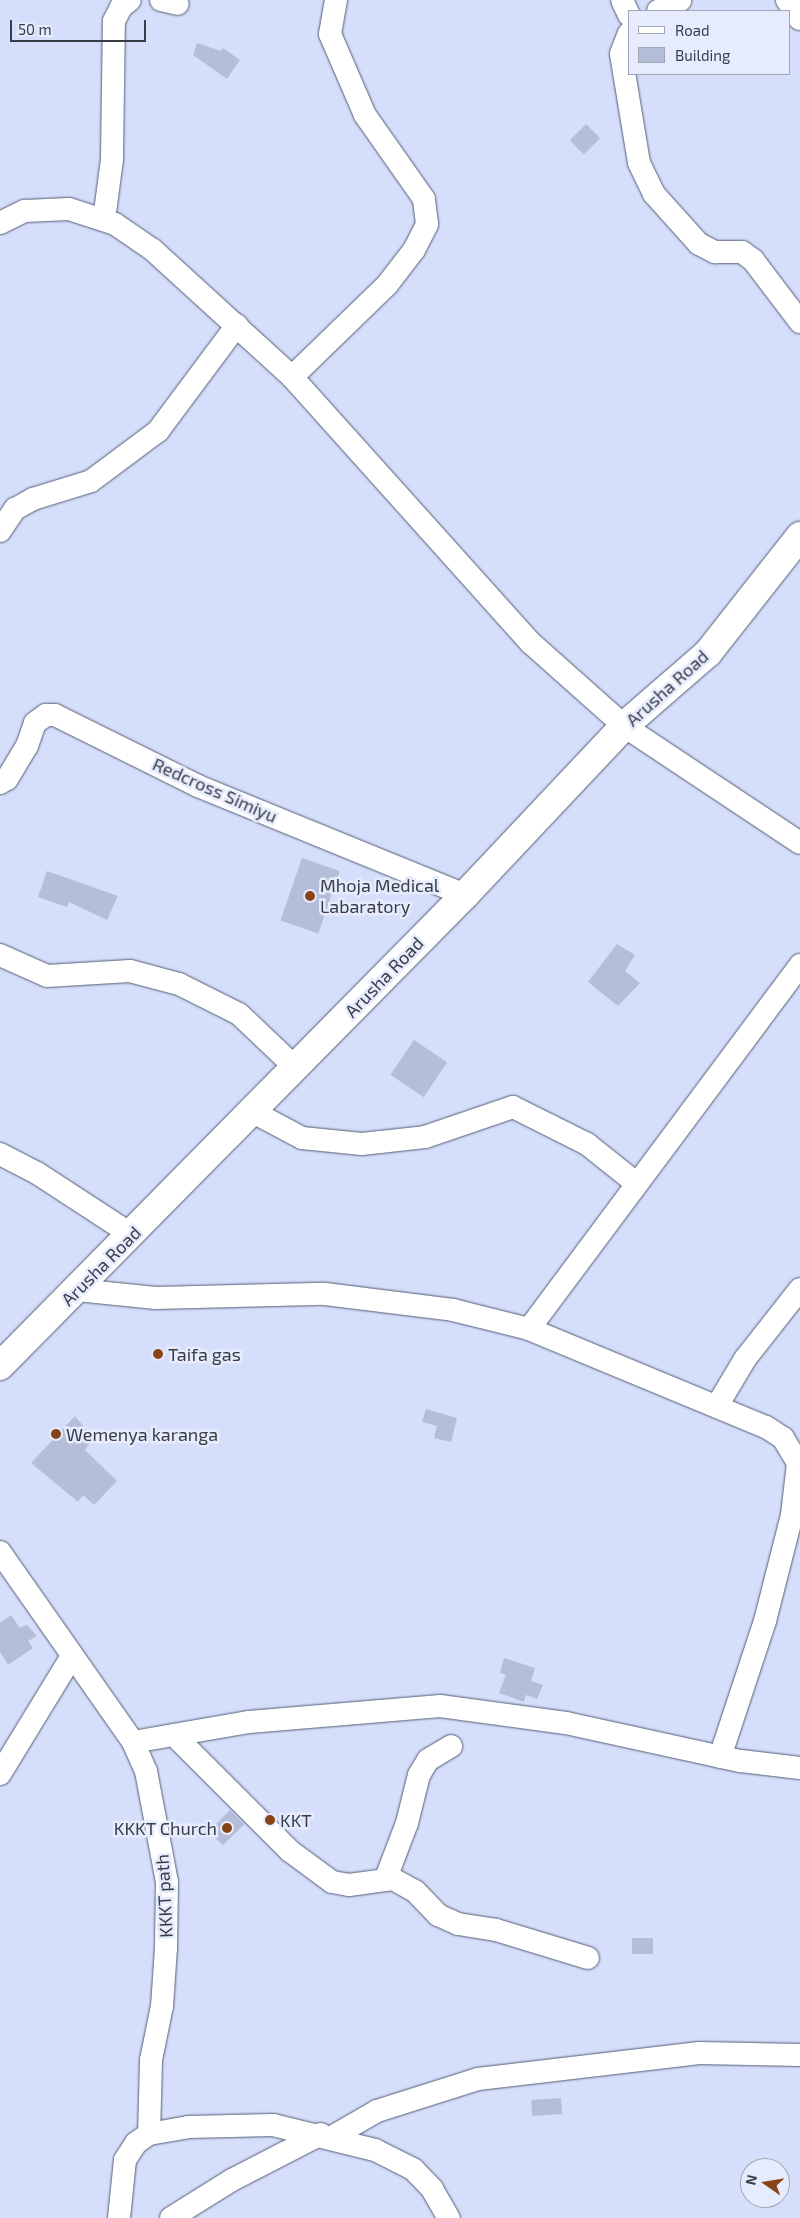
<!DOCTYPE html>
<html>
<head>
<meta charset="utf-8">
<style>
  body { margin:0 }
  #map { position:relative; width:800px; height:2218px; overflow:hidden; background:#d5dffb; font-family:"Exo 2",sans-serif }
  div>[style] { position:absolute }
  .building>* { inset:0; background:#b5bed9; transform-origin:0 0 }
  .roads { filter:drop-shadow(0 0 1px #555d75) drop-shadow(0 0 1px #555d75) }
  .minor>* { height:22px; margin:-11px; padding:0 11px; transform-origin:11px; border-radius:11px; background:#fff }
  .major>* { height:28px; margin:-14px; padding:0 14px; transform-origin:14px; border-radius:14px; background:#fff }
  .dots>* { width:14px; height:14px; translate:-50% -50%; box-sizing:border-box; border:2px solid #e6ecfd; border-radius:50% }
  span { translate:-50% -50%; white-space:nowrap; text-align:center; line-height:1.15; -webkit-text-stroke:5px #e6ecfd; paint-order:stroke }
  .street-label { font-size:18px; color:#393d48 }
  .poi-label { font-size:18px; color:#393d48 }
  .left { translate:0 -50%; text-align:left }
  .right { translate:-100% -50%; text-align:right }
  .legend { position:absolute; left:628px; top:10px; width:162px; height:65px; box-sizing:border-box; background:#e6ecfd; border:1px solid #a1a6b5; margin:0; padding:6px 9px; list-style:none; font-size:15px; color:#393d48 }
  .legend li { display:flex; align-items:center; gap:10px; height:25px }
  .legend b { width:25px; border:1px solid #a1a6b5 }
  .north { position:absolute; left:740px; top:2158px; width:50px; height:50px; box-sizing:border-box; background:#e6ecfd; border:1px solid #a1a6b5; border-radius:50%; rotate:283deg; font-size:14px; font-weight:700; line-height:20px; text-align:center; color:#393d48 }
  .north::after { content:''; display:block; margin:auto; width:18px; height:22px; background:#884419; clip-path:polygon(50% 0,100% 100%,50% 72%,0 100%) }
  .scale { position:absolute; left:10px; top:20px; width:136px; height:22px; box-sizing:border-box; border:2px solid #393d48; border-top:0; padding-left:6px; font-size:15px; line-height:18px; white-space:nowrap; color:#393d48; -webkit-text-stroke:4px #e6ecfd; paint-order:stroke }
</style>
</head>
<body>
<div id="map">
  <div class="building">
    <i style="clip-path:polygon(197px 43px,221px 51px,223px 48px,240px 60px,227px 79px,193px 55px)"></i>
    <i style="left:586px;top:124px;width:20px;height:23px;rotate:45deg"></i>
    <i style="left:302px;top:858px;width:40px;height:66px;rotate:19deg"></i>
    <i style="clip-path:polygon(47px 871px,118px 896px,107px 920px,69px 902px,67px 907px,38px 897px)"></i>
    <i style="clip-path:polygon(617px 944px,635px 955px,625px 971px,640px 983px,618px 1006px,588px 982px)"></i>
    <i style="left:414px;top:1040px;width:40px;height:42px;rotate:34deg"></i>
    <i style="clip-path:polygon(426px 1409px,457px 1418px,451px 1442px,434px 1438px,437px 1426px,422px 1422px)"></i>
    <i style="clip-path:polygon(75px 1416px,93px 1438px,85px 1450px,117px 1481px,94px 1505px,83px 1495px,78px 1502px,31px 1463px)"></i>
    <i style="clip-path:polygon(11px 1615px,20px 1628px,27px 1625px,37px 1636px,28px 1641px,33px 1648px,8px 1665px,0 1652px,0 1623px)"></i>
    <i style="clip-path:polygon(504px 1658px,535px 1668px,531px 1681px,543px 1685px,537px 1699px,526px 1695px,524px 1702px,499px 1693px,506px 1675px,500px 1673px)"></i>
    <i style="left:230px;top:1810px;width:20px;height:30px;rotate:45deg"></i>
    <i style="left:632px;top:1938px;width:21px;height:16px"></i>
    <i style="left:561px;top:2098px;width:16px;height:30px;rotate:86deg"></i>
  </div>
  <div class="roads">
    <div class="minor">
      <i style="left:161px;top:0;width:17px;rotate:13deg"></i>
      <i style="left:622px;top:0;width:17px;rotate:65deg"></i>
      <i style="left:787px;top:0;width:23px;rotate:56deg"></i>
      <i style="left:658px;top:11px;width:25px;rotate:-26deg"></i>
      <i style="left:629px;top:33px;width:22px;rotate:111deg"></i>
      <i style="left:621px;top:54px;width:110px;rotate:80.6deg"></i>
      <i style="left:639px;top:163px;width:34px;rotate:64deg"></i>
      <i style="left:654px;top:194px;width:67px;rotate:48deg"></i>
      <i style="left:699px;top:244px;width:18px;rotate:27deg"></i>
      <i style="left:715px;top:252px;width:27px"></i>
      <i style="left:742px;top:252px;width:14px;rotate:36deg"></i>
      <i style="left:753px;top:260px;width:78px;rotate:52.8deg"></i>
      <i style="left:104px;top:220px;width:62px;rotate:-82.5deg"></i>
      <i style="left:112px;top:159px;width:138px;rotate:-89.2deg"></i>
      <i style="left:114px;top:21px;width:16px;rotate:-63deg"></i>
      <i style="left:121px;top:7px;width:11px;rotate:-38deg"></i>
      <i style="left:0;top:223px;width:28px;rotate:-26deg"></i>
      <i style="left:25px;top:211px;width:44px;rotate:-2.6deg"></i>
      <i style="left:69px;top:209px;width:48px;rotate:18.1deg"></i>
      <i style="left:115px;top:224px;width:46px;rotate:34.4deg"></i>
      <i style="left:153px;top:250px;width:188px;rotate:42.4deg"></i>
      <i style="left:292px;top:377px;width:358px;rotate:48.1deg"></i>
      <i style="left:531px;top:643px;width:125px;rotate:41.7deg"></i>
      <i style="left:624px;top:726px;width:211px;rotate:33.6deg"></i>
      <i style="left:292px;top:377px;width:132px;rotate:-44.1deg"></i>
      <i style="left:387px;top:285px;width:44px;rotate:-52.4deg"></i>
      <i style="left:414px;top:250px;width:29px;rotate:-63deg"></i>
      <i style="left:427px;top:224px;width:25px;rotate:-97deg"></i>
      <i style="left:424px;top:199px;width:103px;rotate:-125.1deg"></i>
      <i style="left:365px;top:115px;width:88px;rotate:-113.4deg"></i>
      <i style="left:330px;top:34px;width:35px;rotate:-80deg"></i>
      <i style="left:0;top:531px;width:27px;rotate:-56deg"></i>
      <i style="left:15px;top:509px;width:21px;rotate:-29deg"></i>
      <i style="left:33px;top:499px;width:61px;rotate:-17.2deg"></i>
      <i style="left:91px;top:481px;width:84px;rotate:-36.7deg"></i>
      <i style="left:158px;top:431px;width:132px;rotate:-53.3deg"></i>
      <i style="left:0;top:783px;width:8px;rotate:-30deg"></i>
      <i style="left:7px;top:779px;width:39px;rotate:-59deg"></i>
      <i style="left:27px;top:746px;width:24px;rotate:-71deg"></i>
      <i style="left:35px;top:723px;width:14px;rotate:-36deg"></i>
      <i style="left:46px;top:715px;width:9px"></i>
      <i style="left:55px;top:715px;width:160px;rotate:26.4deg"></i>
      <i style="left:198px;top:786px;width:288px;rotate:22.2deg"></i>
      <i style="left:0;top:955px;width:51px;rotate:24.1deg"></i>
      <i style="left:47px;top:976px;width:83px;rotate:-3.4deg"></i>
      <i style="left:130px;top:971px;width:51px;rotate:14.9deg"></i>
      <i style="left:179px;top:984px;width:67px;rotate:26.6deg"></i>
      <i style="left:239px;top:1014px;width:79px;rotate:43.5deg"></i>
      <i style="left:253px;top:1112px;width:55px;rotate:28deg"></i>
      <i style="left:302px;top:1138px;width:60px;rotate:5.7deg"></i>
      <i style="left:362px;top:1144px;width:63px;rotate:-6.3deg"></i>
      <i style="left:425px;top:1137px;width:93px;rotate:-18.8deg"></i>
      <i style="left:513px;top:1107px;width:83px;rotate:26.6deg"></i>
      <i style="left:587px;top:1144px;width:63px;rotate:38.5deg"></i>
      <i style="left:0;top:1154px;width:42px;rotate:27.2deg"></i>
      <i style="left:37px;top:1173px;width:113px;rotate:33.1deg"></i>
      <i style="left:77px;top:1290px;width:79px;rotate:5.8deg"></i>
      <i style="left:156px;top:1298px;width:169px;rotate:-1.4deg"></i>
      <i style="left:325px;top:1294px;width:129px;rotate:7.1deg"></i>
      <i style="left:453px;top:1310px;width:78px;rotate:14deg"></i>
      <i style="left:529px;top:1329px;width:256px;rotate:22.5deg"></i>
      <i style="left:766px;top:1427px;width:20px;rotate:33deg"></i>
      <i style="left:783px;top:1438px;width:29px;rotate:59deg"></i>
      <i style="left:798px;top:1463px;width:52px;rotate:96.6deg"></i>
      <i style="left:792px;top:1515px;width:109px;rotate:104.3deg"></i>
      <i style="left:765px;top:1621px;width:143px;rotate:108.3deg"></i>
      <i style="left:529px;top:1329px;width:454px;rotate:-53.3deg"></i>
      <i style="left:717px;top:1406px;width:55px;rotate:-59.2deg"></i>
      <i style="left:745px;top:1359px;width:89px;rotate:-51.8deg"></i>
      <i style="left:0;top:1552px;width:232px;rotate:55deg"></i>
      <i style="left:133px;top:1742px;width:32px;rotate:66deg"></i>
      <i style="left:146px;top:1771px;width:113px;rotate:79.3deg"></i>
      <i style="left:167px;top:1882px;width:66px;rotate:90.9deg"></i>
      <i style="left:166px;top:1948px;width:58px;rotate:93.9deg"></i>
      <i style="left:162px;top:2006px;width:55px;rotate:101.5deg"></i>
      <i style="left:151px;top:2060px;width:74px;rotate:91.5deg"></i>
      <i style="left:174px;top:1735px;width:164px;rotate:45deg"></i>
      <i style="left:290px;top:1851px;width:52px;rotate:36.4deg"></i>
      <i style="left:332px;top:1882px;width:17px;rotate:10deg"></i>
      <i style="left:349px;top:1885px;width:44px;rotate:-7.8deg"></i>
      <i style="left:393px;top:1879px;width:25px;rotate:29deg"></i>
      <i style="left:415px;top:1891px;width:33px;rotate:46deg"></i>
      <i style="left:438px;top:1915px;width:22px;rotate:24deg"></i>
      <i style="left:458px;top:1924px;width:38px;rotate:9deg"></i>
      <i style="left:496px;top:1930px;width:96px;rotate:16.9deg"></i>
      <i style="left:133px;top:1742px;width:118px;rotate:-9.8deg"></i>
      <i style="left:249px;top:1722px;width:192px;rotate:-4.8deg"></i>
      <i style="left:440px;top:1706px;width:127px;rotate:7.7deg"></i>
      <i style="left:566px;top:1723px;width:179px;rotate:12.3deg"></i>
      <i style="left:741px;top:1761px;width:59px;rotate:6.8deg"></i>
      <i style="left:0;top:1774px;width:138px;rotate:-58.6deg"></i>
      <i style="left:386px;top:1878px;width:59px;rotate:-69.1deg"></i>
      <i style="left:407px;top:1823px;width:49px;rotate:-76deg"></i>
      <i style="left:419px;top:1775px;width:17px;rotate:-59deg"></i>
      <i style="left:428px;top:1760px;width:27px;rotate:-31deg"></i>
      <i style="left:332px;top:2137px;width:52px;rotate:-30deg"></i>
      <i style="left:377px;top:2111px;width:106px;rotate:-17.6deg"></i>
      <i style="left:478px;top:2079px;width:223px;rotate:-6.7deg"></i>
      <i style="left:699px;top:2053px;width:101px;rotate:1.1deg"></i>
      <i style="left:119px;top:2218px;width:58px;rotate:-84.1deg"></i>
      <i style="left:125px;top:2160px;width:20px;rotate:-57deg"></i>
      <i style="left:136px;top:2143px;width:16px;rotate:-35deg"></i>
      <i style="left:149px;top:2134px;width:40px;rotate:-10deg"></i>
      <i style="left:188px;top:2127px;width:85px;rotate:-1.3deg"></i>
      <i style="left:273px;top:2125px;width:105px;rotate:13.8deg"></i>
      <i style="left:375px;top:2150px;width:42px;rotate:26.6deg"></i>
      <i style="left:413px;top:2169px;width:28px;rotate:46deg"></i>
      <i style="left:432px;top:2189px;width:34px;rotate:60deg"></i>
      <i style="left:171px;top:2218px;width:72px;rotate:-31.9deg"></i>
      <i style="left:232px;top:2180px;width:100px;rotate:-27.3deg"></i>
    </div>
    <div class="major">
      <i style="left:0;top:1366px;width:662px;rotate:-45.37deg"></i>
      <i style="left:465px;top:895px;width:232px;rotate:-46.7deg"></i>
      <i style="left:624px;top:726px;width:111px;rotate:-41deg"></i>
      <i style="left:708px;top:653px;width:149px;rotate:-51.8deg"></i>
    </div>
  </div>
  <div class="dots">
    <i style="left:310px;top:896px;background:#884419"></i>
    <i style="left:158px;top:1354px;background:#884419"></i>
    <i style="left:56px;top:1434px;background:#884419"></i>
    <i style="left:270px;top:1820px;background:#884419"></i>
    <i style="left:227px;top:1828px;background:#884419"></i>
  </div>
  <div class="street-label">
    <span style="left:667px;top:688px;rotate:-42deg">Arusha Road</span>
    <span style="left:215px;top:790px;rotate:24deg">Redcross Simiyu</span>
    <span style="left:384px;top:977px;rotate:-46deg">Arusha Road</span>
    <span style="left:101px;top:1266px;rotate:-45deg">Arusha Road</span>
    <span style="left:164px;top:1896px;rotate:-93deg">KKKT path</span>
  </div>
  <div class="poi-label">
    <span class="left" style="left:320px;top:896px">Mhoja Medical<br>Labaratory</span>
    <span class="left" style="left:168px;top:1354px">Taifa gas</span>
    <span class="left" style="left:66px;top:1434px">Wemenya karanga</span>
    <span class="left" style="left:280px;top:1820px">KKT</span>
    <span class="right" style="left:217px;top:1828px">KKKT Church</span>
  </div>
  <ul class="legend">
  <li><b style="height:6px;background:#fff"></b>Road</li>
  <li><b style="height:14px;background:#b5bed9"></b>Building</li>
  </ul>
  <div class="north">N</div>
  <div class="scale">50 m</div>
</div>
</body>
</html>
